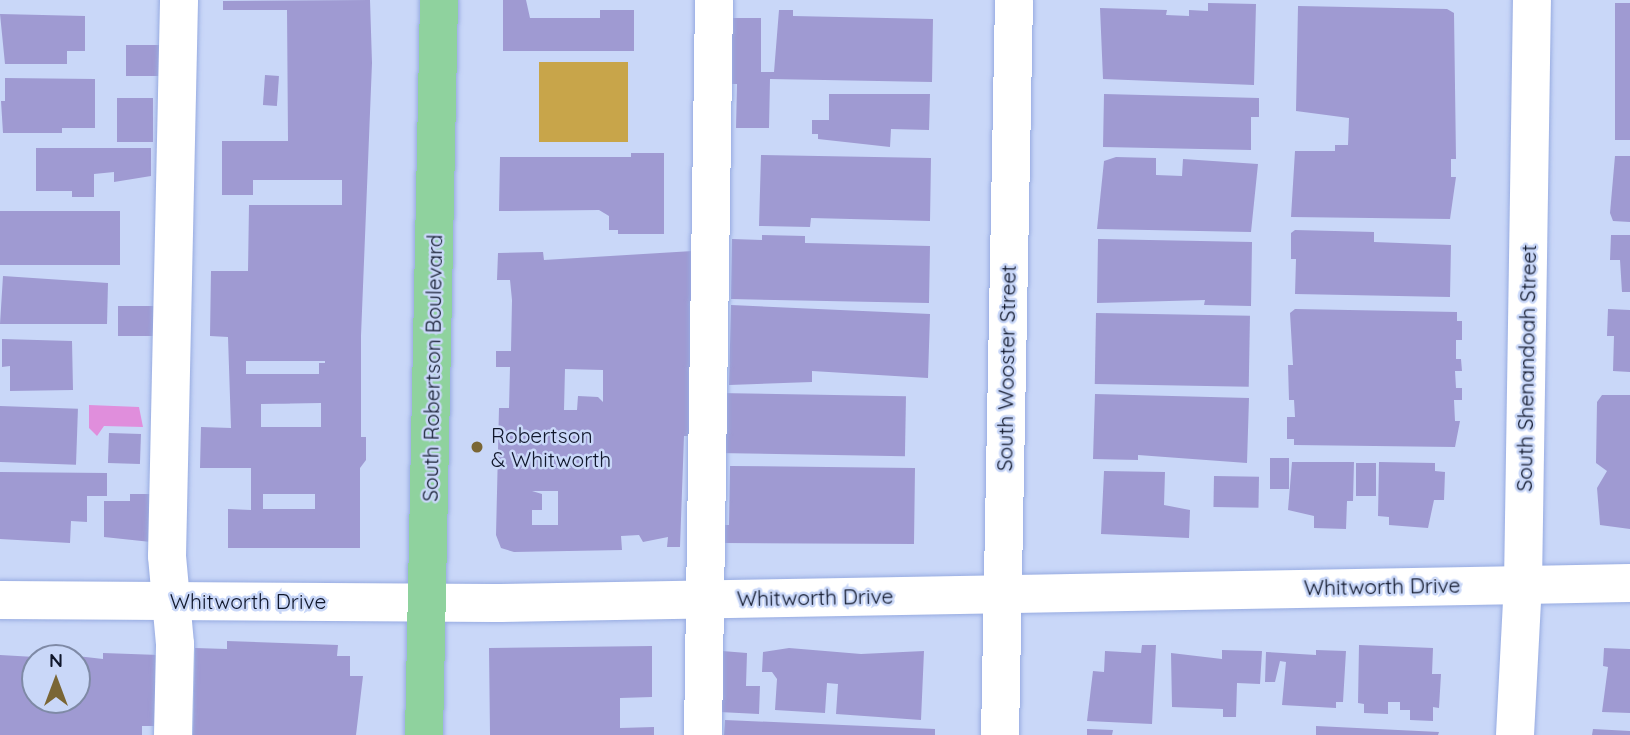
<!DOCTYPE html>
<html>
<head>
<meta charset="utf-8">
<style>
  body { margin:0 }
  #map { position:relative; width:1630px; height:735px; overflow:hidden; background:#c9d7f8; font-family:Quicksand,sans-serif }
  div>[style] { position:absolute }
  .green>* { inset:0; background:#c8a54a; transform-origin:0 0 }
  .water>* { inset:0; background:#e08edc }
  .building>* { inset:0; background:#9f9ad2; transform-origin:0 0 }
  .roads { filter:drop-shadow(0 0 2px #97abe1) drop-shadow(0 0 2px #97abe1) }
  .minor>* { height:38px; margin:-19px; padding:0 19px; transform-origin:19px; border-radius:19px; background:#fff }
  .major>* { height:38px; margin:-19px; padding:0 19px; transform-origin:19px; border-radius:19px; background:#8fd29e }
  .dots>* { width:19px; height:19px; translate:-50% -50%; box-sizing:border-box; border:4px solid #c9d7f8; border-radius:50% }
  span { translate:-50% -50%; white-space:nowrap; text-align:center; line-height:1.15; -webkit-text-stroke:5px #c9d7f8; paint-order:stroke }
  .street-label { font-size:21px; color:#10172b }
  .poi-label { font-size:21px; color:#10172b }
  .left { translate:0 -50%; text-align:left }
  .north { position:absolute; left:21px; top:644px; width:70px; height:70px; box-sizing:border-box; background:#c9d7f8; border:2px solid #7f8aa6; border-radius:50%; rotate:0deg; font-size:19px; font-weight:700; line-height:28px; text-align:center; color:#10172b }
  .north::after { content:''; display:block; margin:auto; width:24px; height:32px; background:#7a6635; clip-path:polygon(50% 0,100% 100%,50% 72%,0 100%) }
</style>
</head>
<body>
<div id="map">
  <div class="green">
    <i style="left:539px;top:62px;width:89px;height:80px"></i>
  </div>
  <div class="water">
    <i style="clip-path:polygon(89px 405px,139px 407px,143px 427px,104px 426px,97px 436px,89px 428px)"></i>
  </div>
  <div class="building">
    <i style="clip-path:polygon(evenodd,370px 0,372px 63px,361px 336px,361px 437px,366px 437px,366px 460px,360px 468px,360px 548px,228px 548px,228px 509px,251px 510px,251px 468px,200px 468px,201px 427px,231px 428px,228px 337px,210px 336px,211px 271px,248px 271px,249px 205px,342px 205px,342px 180px,253px 180px,253px 195px,222px 195px,222px 141px,288px 141px,287px 10px,223px 10px,223px 1px,370px 0,246px 361px,325px 361px,325px 363px,319px 363px,319px 374px,246px 374px,246px 361px,370px 0,321px 403px,321px 427px,261px 427px,261px 404px,321px 403px,370px 0,263px 494px,315px 494px,315px 509px,263px 509px,263px 494px)"></i>
    <i style="clip-path:polygon(503px 0,526px 0,530px 18px,600px 18px,600px 10px,634px 10px,634px 51px,503px 51px)"></i>
    <i style="clip-path:polygon(1208px 3px,1256px 4px,1254px 85px,1103px 79px,1100px 8px,1167px 10px,1166px 15px,1189px 16px,1189px 10px,1208px 11px)"></i>
    <i style="left:1615px;top:3px;width:15px;height:137px"></i>
    <i style="clip-path:polygon(1298px 6px,1447px 9px,1454px 13px,1456px 159px,1451px 159px,1451px 177px,1456px 177px,1450px 219px,1291px 217px,1295px 151px,1335px 151px,1335px 145px,1348px 145px,1349px 118px,1296px 111px)"></i>
    <i style="clip-path:polygon(779px 10px,793px 10px,793px 16px,933px 19px,932px 82px,770px 79px,769px 128px,736px 128px,737px 84px,730px 84px,732px 18px,761px 18px,761px 72px,774px 72px)"></i>
    <i style="clip-path:polygon(0 14px,85px 16px,85px 51px,67px 51px,67px 64px,5px 64px)"></i>
    <i style="left:126px;top:45px;width:33px;height:31px"></i>
    <i style="left:265px;top:75px;width:14px;height:30px;rotate:4deg"></i>
    <i style="clip-path:polygon(5px 78px,95px 79px,95px 128px,62px 128px,62px 133px,3px 133px,1px 101px,5px 101px)"></i>
    <i style="clip-path:polygon(829px 94px,930px 94px,929px 130px,891px 129px,890px 147px,818px 139px,818px 134px,812px 134px,812px 120px,829px 120px)"></i>
    <i style="clip-path:polygon(1104px 94px,1259px 98px,1259px 117px,1251px 117px,1251px 150px,1103px 147px)"></i>
    <i style="left:117px;top:98px;width:36px;height:44px"></i>
    <i style="clip-path:polygon(36px 148px,151px 148px,151px 176px,114px 182px,114px 172px,94px 174px,94px 197px,72px 197px,72px 191px,36px 191px)"></i>
    <i style="clip-path:polygon(631px 153px,664px 153px,664px 234px,618px 234px,618px 230px,609px 230px,609px 216px,599px 210px,499px 211px,500px 157px,631px 157px)"></i>
    <i style="clip-path:polygon(761px 155px,931px 158px,930px 221px,811px 218px,810px 227px,759px 226px)"></i>
    <i style="clip-path:polygon(1615px 156px,1630px 156px,1630px 222px,1613px 221px,1610px 213px)"></i>
    <i style="clip-path:polygon(1116px 157px,1156px 158px,1156px 175px,1182px 176px,1183px 159px,1258px 164px,1251px 232px,1097px 229px,1104px 161px)"></i>
    <i style="left:0;top:211px;width:120px;height:54px"></i>
    <i style="clip-path:polygon(1295px 230px,1374px 232px,1374px 242px,1451px 245px,1450px 297px,1295px 294px,1296px 259px,1291px 259px,1291px 233px)"></i>
    <i style="clip-path:polygon(762px 235px,805px 236px,805px 243px,930px 246px,929px 303px,731px 299px,732px 239px,762px 240px)"></i>
    <i style="clip-path:polygon(1611px 235px,1630px 235px,1630px 292px,1622px 292px,1620px 260px,1610px 260px)"></i>
    <i style="clip-path:polygon(1098px 239px,1252px 242px,1251px 306px,1204px 305px,1205px 300px,1097px 303px)"></i>
    <i style="clip-path:polygon(evenodd,693px 251px,690px 436px,684px 436px,680px 547px,667px 547px,668px 537px,643px 542px,639px 535px,621px 536px,622px 550px,514px 552px,501px 548px,496px 535px,499px 408px,509px 408px,510px 367px,496px 367px,496px 351px,511px 351px,512px 300px,510px 280px,497px 280px,498px 253px,543px 252px,544px 260px,693px 251px,565px 369px,603px 370px,603px 402px,598px 397px,578px 396px,577px 410px,564px 410px,565px 369px,693px 251px,532px 491px,558px 491px,558px 525px,532px 525px,532px 510px,542px 510px,542px 494px,532px 491px)"></i>
    <i style="clip-path:polygon(3px 276px,108px 283px,107px 324px,0 324px)"></i>
    <i style="clip-path:polygon(731px 305px,930px 314px,928px 378px,812px 371px,812px 382px,729px 385px)"></i>
    <i style="left:118px;top:306px;width:39px;height:30px"></i>
    <i style="clip-path:polygon(1295px 309px,1457px 312px,1457px 321px,1462px 321px,1462px 340px,1456px 340px,1456px 359px,1461px 359px,1462px 371px,1455px 371px,1456px 388px,1462px 388px,1462px 400px,1454px 400px,1455px 421px,1460px 421px,1455px 447px,1294px 445px,1294px 439px,1287px 439px,1287px 417px,1295px 417px,1294px 400px,1289px 400px,1288px 365px,1293px 365px,1290px 313px)"></i>
    <i style="clip-path:polygon(1608px 309px,1630px 310px,1630px 372px,1613px 371px,1614px 336px,1607px 336px)"></i>
    <i style="left:1096px;top:313px;width:154px;height:71px;rotate:1deg"></i>
    <i style="clip-path:polygon(2px 339px,72px 341px,73px 390px,10px 391px,10px 366px,2px 367px)"></i>
    <i style="left:718px;top:393px;width:188px;height:60px;rotate:1deg"></i>
    <i style="clip-path:polygon(1095px 394px,1249px 398px,1247px 463px,1138px 455px,1138px 460px,1093px 459px)"></i>
    <i style="clip-path:polygon(1602px 395px,1630px 395px,1630px 529px,1600px 525px,1597px 488px,1607px 471px,1596px 463px,1597px 402px)"></i>
    <i style="left:0;top:406px;width:78px;height:56px;rotate:2deg"></i>
    <i style="left:109px;top:433px;width:32px;height:30px;rotate:2deg"></i>
    <i style="left:1270px;top:458px;width:19px;height:31px"></i>
    <i style="clip-path:polygon(1292px 462px,1354px 462px,1353px 501px,1347px 501px,1346px 529px,1314px 528px,1314px 516px,1288px 510px)"></i>
    <i style="clip-path:polygon(1379px 462px,1435px 463px,1435px 471px,1445px 472px,1444px 500px,1434px 500px,1428px 528px,1389px 525px,1389px 517px,1378px 516px)"></i>
    <i style="left:1356px;top:463px;width:20px;height:33px"></i>
    <i style="clip-path:polygon(730px 466px,915px 468px,914px 544px,724px 543px,725px 525px,729px 525px)"></i>
    <i style="clip-path:polygon(1104px 471px,1165px 472px,1164px 505px,1190px 510px,1189px 538px,1101px 534px)"></i>
    <i style="clip-path:polygon(0 472px,107px 473px,107px 496px,87px 496px,87px 522px,71px 521px,70px 543px,0 539px)"></i>
    <i style="left:1214px;top:476px;width:45px;height:31px;rotate:1deg"></i>
    <i style="clip-path:polygon(130px 494px,151px 494px,151px 542px,104px 537px,104px 501px,130px 501px)"></i>
    <i style="clip-path:polygon(227px 641px,338px 645px,337px 656px,350px 656px,350px 676px,363px 676px,356px 735px,193px 735px,195px 648px,227px 649px)"></i>
    <i style="clip-path:polygon(1142px 645px,1156px 645px,1152px 724px,1087px 721px,1093px 671px,1104px 672px,1105px 651px,1141px 653px)"></i>
    <i style="clip-path:polygon(1359px 645px,1433px 648px,1432px 674px,1441px 674px,1439px 708px,1433px 707px,1433px 721px,1410px 720px,1410px 710px,1400px 710px,1400px 702px,1388px 702px,1388px 714px,1364px 713px,1364px 704px,1358px 703px)"></i>
    <i style="clip-path:polygon(652px 646px,652px 697px,620px 698px,620px 728px,654px 727px,654px 735px,490px 735px,489px 648px)"></i>
    <i style="clip-path:polygon(789px 648px,861px 654px,924px 651px,921px 720px,836px 714px,838px 684px,827px 683px,825px 713px,775px 710px,777px 679px,772px 672px,762px 672px,763px 652px)"></i>
    <i style="clip-path:polygon(1604px 648px,1630px 649px,1630px 713px,1602px 712px,1608px 667px,1603px 666px)"></i>
    <i style="clip-path:polygon(1222px 650px,1262px 651px,1260px 684px,1237px 683px,1236px 717px,1223px 717px,1223px 709px,1172px 707px,1171px 653px,1222px 659px)"></i>
    <i style="clip-path:polygon(1316px 650px,1346px 651px,1343px 702px,1336px 702px,1336px 708px,1282px 705px,1286px 662px,1280px 661px,1275px 682px,1265px 682px,1266px 652px,1316px 655px)"></i>
    <i style="clip-path:polygon(722px 651px,747px 653px,746px 686px,760px 686px,759px 714px,719px 712px)"></i>
    <i style="clip-path:polygon(103px 653px,159px 655px,154px 726px,142px 726px,142px 735px,0 735px,0 655px,35px 657px,35px 700px,77px 700px,77px 656px,103px 659px)"></i>
    <i style="clip-path:polygon(725px 720px,935px 729px,935px 735px,724px 735px)"></i>
    <i style="clip-path:polygon(1316px 726px,1439px 732px,1438px 735px,1316px 735px)"></i>
    <i style="clip-path:polygon(1087px 729px,1113px 730px,1112px 735px,1087px 735px)"></i>
    <i style="clip-path:polygon(1593px 729px,1630px 731px,1630px 735px,1592px 735px)"></i>
  </div>
  <div class="roads">
    <div class="minor">
      <i style="left:0;top:600px;width:501px;rotate:0.34deg"></i>
      <i style="left:501px;top:603px;width:1129px;rotate:-1.01deg"></i>
      <i style="left:173px;top:735px;width:91px;rotate:-88.7deg"></i>
      <i style="left:175px;top:644px;width:88px;rotate:-95.2deg"></i>
      <i style="left:167px;top:556px;width:556px;rotate:-88.76deg"></i>
      <i style="left:703px;top:735px;width:735px;rotate:-89.14deg"></i>
      <i style="left:1000px;top:735px;width:735px;rotate:-88.91deg"></i>
      <i style="left:1515px;top:735px;width:151px;rotate:-87deg"></i>
      <i style="left:1523px;top:584px;width:584px;rotate:-89.12deg"></i>
    </div>
    <div class="major">
      <i style="left:424px;top:735px;width:735px;rotate:-88.83deg"></i>
    </div>
  </div>
  <div class="dots">
    <i style="left:477px;top:447px;background:#7a6635"></i>
  </div>
  <div class="street-label">
    <span style="left:432px;top:368px;rotate:-89deg">South Robertson Boulevard</span>
    <span style="left:1006px;top:368px;rotate:-89deg">South Wooster Street</span>
    <span style="left:1526px;top:368px;rotate:-89deg">South Shenandoah Street</span>
    <span style="left:1382px;top:586px;rotate:-1deg">Whitworth Drive</span>
    <span style="left:815px;top:597px;rotate:-1deg">Whitworth Drive</span>
    <span style="left:248px;top:601px">Whitworth Drive</span>
  </div>
  <div class="poi-label">
    <span class="left" style="left:491px;top:447px">Robertson<br>&amp; Whitworth</span>
  </div>
  <div class="north">N</div>
</div>
</body>
</html>
